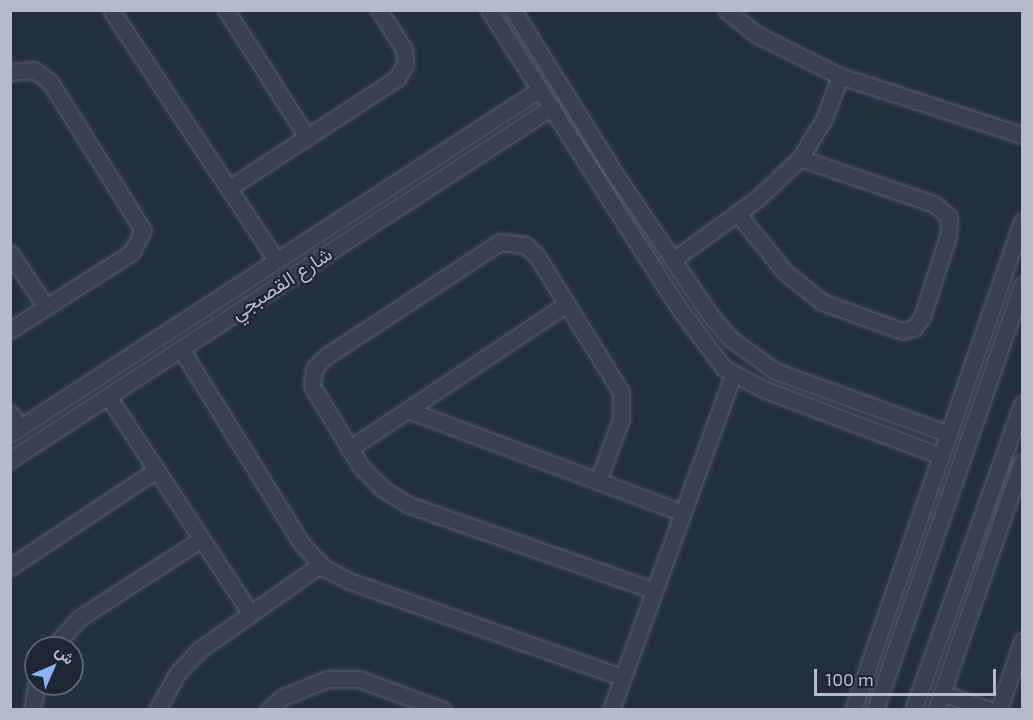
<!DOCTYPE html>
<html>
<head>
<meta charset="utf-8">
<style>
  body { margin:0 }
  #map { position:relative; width:1033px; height:720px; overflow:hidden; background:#242f3e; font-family:"Exo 2",Vazirmatn,sans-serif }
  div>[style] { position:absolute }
  .roads { filter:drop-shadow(0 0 2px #565f6c) drop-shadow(0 0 2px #565f6c) }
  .street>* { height:15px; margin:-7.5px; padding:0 7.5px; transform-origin:7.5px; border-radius:7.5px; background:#38414e }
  span { translate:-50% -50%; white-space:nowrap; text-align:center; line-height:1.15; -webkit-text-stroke:4.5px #1d2633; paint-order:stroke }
  .street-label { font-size:20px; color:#b4bcc9 }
  .frame { position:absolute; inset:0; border:12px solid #b4bcc9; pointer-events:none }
  .north { position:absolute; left:24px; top:636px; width:60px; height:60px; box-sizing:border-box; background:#1d2633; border:2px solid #59626f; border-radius:50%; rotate:45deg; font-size:16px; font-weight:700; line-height:24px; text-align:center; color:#b4bcc9 }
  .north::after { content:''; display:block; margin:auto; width:21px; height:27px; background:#8ab4f8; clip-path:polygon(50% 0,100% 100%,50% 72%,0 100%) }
  .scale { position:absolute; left:814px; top:669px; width:182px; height:27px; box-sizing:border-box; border:3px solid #b4bcc9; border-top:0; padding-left:8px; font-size:18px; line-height:21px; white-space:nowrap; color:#b4bcc9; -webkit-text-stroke:4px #1d2633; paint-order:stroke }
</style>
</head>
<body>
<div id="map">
  <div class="roads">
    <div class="street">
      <i style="left:111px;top:10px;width:300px;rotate:56.6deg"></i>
      <i style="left:226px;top:10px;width:151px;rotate:57.5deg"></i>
      <i style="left:489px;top:10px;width:357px;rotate:57.5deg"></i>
      <i style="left:681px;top:311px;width:71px;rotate:53deg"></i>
      <i style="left:724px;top:368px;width:44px;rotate:28.3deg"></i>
      <i style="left:763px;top:389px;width:190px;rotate:20.6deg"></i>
      <i style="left:513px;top:10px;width:200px;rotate:58.1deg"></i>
      <i style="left:619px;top:180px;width:159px;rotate:56deg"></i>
      <i style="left:708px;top:312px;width:35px;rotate:50deg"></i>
      <i style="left:731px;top:339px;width:54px;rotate:36deg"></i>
      <i style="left:775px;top:371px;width:185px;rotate:19.9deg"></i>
      <i style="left:726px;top:10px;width:38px;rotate:39deg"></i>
      <i style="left:756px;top:34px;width:94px;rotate:26.6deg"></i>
      <i style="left:840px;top:76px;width:191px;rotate:18deg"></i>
      <i style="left:10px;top:72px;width:24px;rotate:-5deg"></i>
      <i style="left:34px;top:70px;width:20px;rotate:37deg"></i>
      <i style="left:50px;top:82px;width:175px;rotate:57.9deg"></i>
      <i style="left:143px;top:230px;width:25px;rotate:117deg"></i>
      <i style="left:132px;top:252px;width:145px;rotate:147.4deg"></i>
      <i style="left:229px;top:188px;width:201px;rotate:-33.2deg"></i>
      <i style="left:397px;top:78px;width:16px;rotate:-60deg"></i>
      <i style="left:405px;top:64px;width:15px;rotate:-94deg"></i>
      <i style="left:404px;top:49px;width:46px;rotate:-122.7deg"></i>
      <i style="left:738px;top:214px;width:75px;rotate:51deg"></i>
      <i style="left:785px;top:272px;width:48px;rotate:39deg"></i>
      <i style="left:822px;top:302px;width:85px;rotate:19.9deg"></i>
      <i style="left:902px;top:331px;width:12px;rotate:-14deg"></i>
      <i style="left:914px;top:328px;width:14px;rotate:-54deg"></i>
      <i style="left:922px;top:317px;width:85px;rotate:-72.2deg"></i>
      <i style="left:948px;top:236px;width:19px;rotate:-87deg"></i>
      <i style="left:949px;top:217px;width:20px;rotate:-139deg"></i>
      <i style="left:934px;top:204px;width:142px;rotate:-161.1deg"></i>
      <i style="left:10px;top:253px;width:65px;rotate:56.3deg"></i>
      <i style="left:674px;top:259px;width:102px;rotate:-35.9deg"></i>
      <i style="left:757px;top:199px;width:59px;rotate:-43.6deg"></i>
      <i style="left:800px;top:158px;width:46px;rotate:-58.4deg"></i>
      <i style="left:824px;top:119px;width:46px;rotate:-69.6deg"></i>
      <i style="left:181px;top:349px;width:229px;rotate:58.2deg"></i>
      <i style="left:302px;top:544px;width:33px;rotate:47deg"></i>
      <i style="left:324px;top:568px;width:31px;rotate:27deg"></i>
      <i style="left:352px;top:582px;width:286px;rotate:19.4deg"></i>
      <i style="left:108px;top:396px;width:259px;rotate:56.8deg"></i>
      <i style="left:408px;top:410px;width:291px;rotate:20.5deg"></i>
      <i style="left:10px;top:413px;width:17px;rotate:54deg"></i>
      <i style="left:10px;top:434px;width:632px;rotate:-33.06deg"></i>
      <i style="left:349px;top:449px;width:260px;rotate:-33.7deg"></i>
      <i style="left:10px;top:460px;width:647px;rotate:-33.08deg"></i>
      <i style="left:598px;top:481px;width:66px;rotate:-69.6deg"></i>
      <i style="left:621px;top:419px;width:27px;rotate:-90deg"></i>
      <i style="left:621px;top:392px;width:160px;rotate:-121.7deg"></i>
      <i style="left:537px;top:256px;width:16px;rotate:-137deg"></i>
      <i style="left:525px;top:245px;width:25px;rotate:-173deg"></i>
      <i style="left:500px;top:242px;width:209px;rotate:146.7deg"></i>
      <i style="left:325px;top:357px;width:16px;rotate:133deg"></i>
      <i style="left:314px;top:369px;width:17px;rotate:97deg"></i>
      <i style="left:312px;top:386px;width:95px;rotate:58.8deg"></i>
      <i style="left:361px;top:467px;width:31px;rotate:45deg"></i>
      <i style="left:383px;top:489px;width:31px;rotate:32deg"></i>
      <i style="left:409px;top:505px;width:258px;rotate:19.2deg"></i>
      <i style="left:10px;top:567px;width:175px;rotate:-33.6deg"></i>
      <i style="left:53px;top:648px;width:38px;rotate:-49deg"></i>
      <i style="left:78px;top:619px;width:147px;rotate:-33deg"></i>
      <i style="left:942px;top:693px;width:51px;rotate:19.5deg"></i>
      <i style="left:32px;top:710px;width:26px;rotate:-81deg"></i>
      <i style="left:157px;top:710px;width:43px;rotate:-61.1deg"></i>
      <i style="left:178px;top:672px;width:30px;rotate:-46deg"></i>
      <i style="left:199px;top:650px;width:148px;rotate:-35.1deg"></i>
      <i style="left:268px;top:710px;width:20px;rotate:-41deg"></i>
      <i style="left:283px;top:697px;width:48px;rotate:-22.2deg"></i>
      <i style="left:327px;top:679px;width:32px"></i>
      <i style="left:359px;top:679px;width:90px;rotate:20.3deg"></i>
      <i style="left:611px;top:710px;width:357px;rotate:-70deg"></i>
      <i style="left:853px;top:710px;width:517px;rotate:-70.93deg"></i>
      <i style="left:875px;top:710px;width:450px;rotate:-70.9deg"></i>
      <i style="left:913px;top:710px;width:325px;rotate:-70.4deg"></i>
      <i style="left:936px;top:710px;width:262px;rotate:-70.9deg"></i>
      <i style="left:999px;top:710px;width:73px;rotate:-71.6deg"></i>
    </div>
  </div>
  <div class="street-label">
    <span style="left:281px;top:283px;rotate:-33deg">شارع القصبجي</span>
  </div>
  <div class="frame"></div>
  <div class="north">ش</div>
  <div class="scale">100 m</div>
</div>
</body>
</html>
